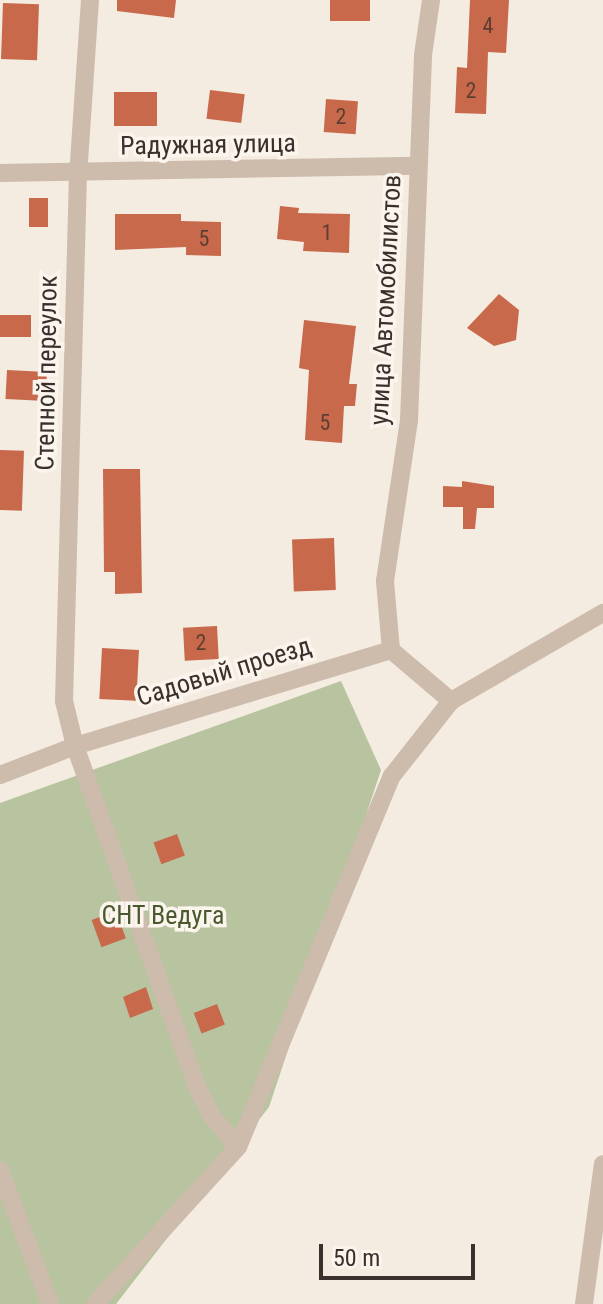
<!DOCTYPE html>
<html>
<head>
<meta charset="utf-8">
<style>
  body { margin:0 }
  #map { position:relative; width:603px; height:1304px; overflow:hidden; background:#f4ebe1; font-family:"Roboto Condensed",sans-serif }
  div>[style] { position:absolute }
  .green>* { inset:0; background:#b8c4a0 }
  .building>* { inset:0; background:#c8694b; transform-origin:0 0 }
  .minor>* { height:18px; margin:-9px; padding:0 9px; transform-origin:9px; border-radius:9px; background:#cdbbac }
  span { translate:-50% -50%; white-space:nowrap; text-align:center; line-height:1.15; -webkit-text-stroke:7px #fbf5ee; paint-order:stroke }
  .number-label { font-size:22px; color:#5e3e33 }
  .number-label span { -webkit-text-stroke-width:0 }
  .street-label { font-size:26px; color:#3b302b }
  .park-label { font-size:26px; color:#4a5a2e }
  .scale { position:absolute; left:319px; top:1244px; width:156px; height:36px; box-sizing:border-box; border:4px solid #3b302b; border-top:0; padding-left:10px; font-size:24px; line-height:28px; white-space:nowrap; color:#3b302b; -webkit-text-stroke:6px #fbf5ee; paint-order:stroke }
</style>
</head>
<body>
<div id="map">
  <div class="green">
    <i style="clip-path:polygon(341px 681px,381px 770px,269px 1107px,116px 1304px,0 1304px,0 803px)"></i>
  </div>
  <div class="building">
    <i style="clip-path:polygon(117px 0,176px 0,174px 18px,117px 11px)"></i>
    <i style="left:330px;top:0;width:40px;height:21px"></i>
    <i style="clip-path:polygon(470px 0,509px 0,506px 53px,488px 52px,486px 114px,455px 113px,457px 67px,467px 68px)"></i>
    <i style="left:3px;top:3px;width:36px;height:56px;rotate:2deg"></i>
    <i style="left:210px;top:90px;width:35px;height:29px;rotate:7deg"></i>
    <i style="left:114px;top:92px;width:43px;height:34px"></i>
    <i style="left:326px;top:99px;width:32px;height:33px;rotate:4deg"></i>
    <i style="left:29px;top:198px;width:19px;height:29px"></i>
    <i style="clip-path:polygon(280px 206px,299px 208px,298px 213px,350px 214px,349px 253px,303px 251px,304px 242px,277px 239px)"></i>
    <i style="clip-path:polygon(115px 214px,181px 214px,181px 221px,221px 222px,221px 256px,186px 255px,186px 247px,115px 250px)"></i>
    <i style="clip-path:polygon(499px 294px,519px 310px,516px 340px,494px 346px,467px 328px)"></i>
    <i style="left:0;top:315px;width:31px;height:22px"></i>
    <i style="clip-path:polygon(304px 320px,356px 326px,349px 384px,357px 384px,355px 406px,344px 406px,342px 443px,305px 440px,309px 370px,299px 368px)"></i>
    <i style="left:7px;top:370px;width:40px;height:29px;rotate:3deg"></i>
    <i style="left:0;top:450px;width:24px;height:60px;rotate:2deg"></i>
    <i style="clip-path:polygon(103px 469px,140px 469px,142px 593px,115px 594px,115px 572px,104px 572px)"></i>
    <i style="clip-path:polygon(462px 481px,494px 486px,494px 508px,477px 508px,475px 529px,463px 529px,463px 507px,443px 507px,443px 486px,462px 487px)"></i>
    <i style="left:334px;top:538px;width:52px;height:42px;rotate:88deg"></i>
    <i style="left:217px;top:626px;width:33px;height:34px;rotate:87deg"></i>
    <i style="left:102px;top:648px;width:37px;height:51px;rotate:3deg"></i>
    <i style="left:177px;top:834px;width:23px;height:25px;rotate:70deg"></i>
    <i style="left:116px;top:911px;width:29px;height:26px;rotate:70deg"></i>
    <i style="clip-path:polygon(146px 987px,153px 1009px,130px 1018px,123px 997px)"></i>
    <i style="left:217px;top:1004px;width:22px;height:25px;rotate:69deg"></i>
  </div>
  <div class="minor">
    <i style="left:90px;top:0;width:174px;rotate:93.9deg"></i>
    <i style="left:78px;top:174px;width:527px;rotate:91.52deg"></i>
    <i style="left:64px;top:701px;width:46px;rotate:76.3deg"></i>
    <i style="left:75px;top:746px;width:362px;rotate:70.3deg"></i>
    <i style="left:197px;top:1087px;width:33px;rotate:63deg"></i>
    <i style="left:212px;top:1116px;width:40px;rotate:50deg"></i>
    <i style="left:0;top:173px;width:418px;rotate:-1deg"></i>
    <i style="left:391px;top:650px;width:69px;rotate:-95deg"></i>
    <i style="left:385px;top:581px;width:162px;rotate:-81.5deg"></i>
    <i style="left:409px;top:421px;width:366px;rotate:-87.8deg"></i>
    <i style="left:423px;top:55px;width:56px;rotate:-81.7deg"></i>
    <i style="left:0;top:775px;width:80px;rotate:-21.1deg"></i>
    <i style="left:75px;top:746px;width:330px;rotate:-16.9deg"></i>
    <i style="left:391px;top:650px;width:79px;rotate:40.4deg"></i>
    <i style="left:0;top:1170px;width:143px;rotate:69.5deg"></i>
    <i style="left:95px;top:1304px;width:212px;rotate:-47.7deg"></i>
    <i style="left:238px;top:1147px;width:402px;rotate:-67.5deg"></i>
    <i style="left:392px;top:776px;width:95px;rotate:-51.8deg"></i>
    <i style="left:451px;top:701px;width:176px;rotate:-30.1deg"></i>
    <i style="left:584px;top:1304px;width:141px;rotate:-82.3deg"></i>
  </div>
  <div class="number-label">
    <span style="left:488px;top:26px">4</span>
    <span style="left:471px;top:91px">2</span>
    <span style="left:341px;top:117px">2</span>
    <span style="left:327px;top:233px">1</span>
    <span style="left:204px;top:239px">5</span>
    <span style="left:325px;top:423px">5</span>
    <span style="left:201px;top:643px">2</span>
  </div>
  <div class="street-label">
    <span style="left:208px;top:145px;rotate:-1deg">Радужная улица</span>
    <span style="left:386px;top:300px;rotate:-87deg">улица Автомобилистов</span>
    <span style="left:47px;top:373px;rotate:-89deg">Степной переулок</span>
    <span style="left:224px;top:672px;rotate:-17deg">Садовый проезд</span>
  </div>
  <div class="park-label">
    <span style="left:163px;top:916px">СНТ Ведуга</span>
  </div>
  <div class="scale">50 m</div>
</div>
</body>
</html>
